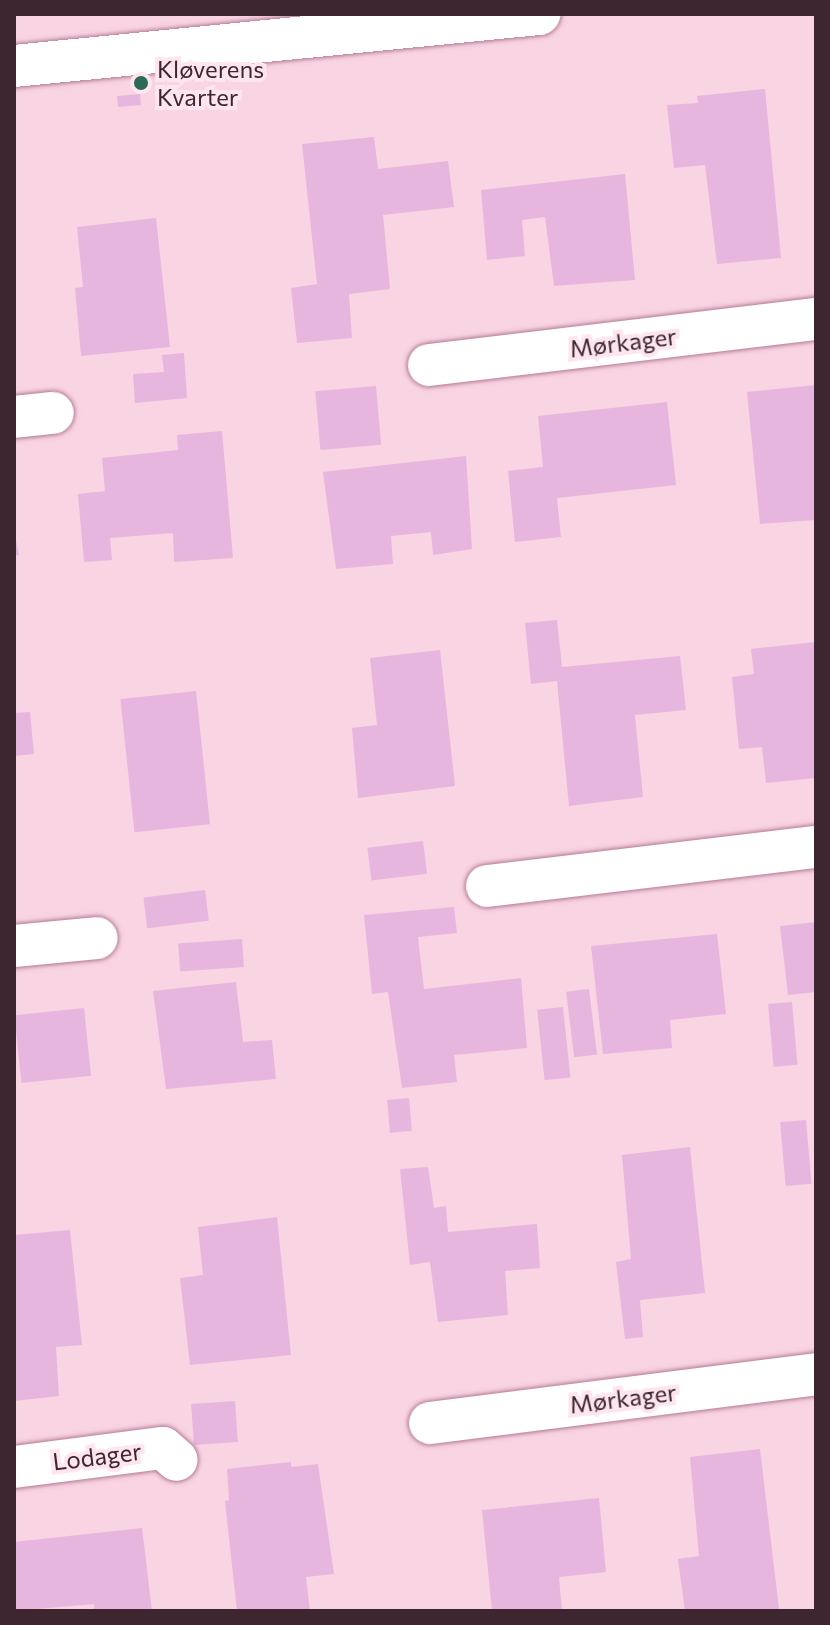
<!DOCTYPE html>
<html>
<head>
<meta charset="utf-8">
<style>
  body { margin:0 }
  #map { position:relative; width:830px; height:1625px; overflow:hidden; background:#f9d4e3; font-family:Commissioner,sans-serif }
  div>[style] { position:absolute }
  .building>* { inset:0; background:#e7b6df; transform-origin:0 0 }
  .roads { filter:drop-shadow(0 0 2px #b47b94) drop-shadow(0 0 2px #b47b94) }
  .minor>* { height:42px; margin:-21px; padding:0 21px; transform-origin:21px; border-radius:21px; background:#fff }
  .dots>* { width:22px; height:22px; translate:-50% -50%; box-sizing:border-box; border:4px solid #fee5ef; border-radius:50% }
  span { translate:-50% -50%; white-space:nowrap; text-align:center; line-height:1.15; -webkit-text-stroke:8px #fee5ef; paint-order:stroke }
  .poi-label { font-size:24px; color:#3e2631 }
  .left { translate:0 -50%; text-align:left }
  .street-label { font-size:24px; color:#3e2631 }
  .frame { position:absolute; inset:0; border:16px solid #3e2631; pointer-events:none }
</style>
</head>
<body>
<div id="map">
  <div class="building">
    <i style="clip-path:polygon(765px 89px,781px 258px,717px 264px,705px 165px,674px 168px,667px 105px,698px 103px,697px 96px)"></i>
    <i style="left:140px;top:94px;width:11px;height:23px;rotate:85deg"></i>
    <i style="clip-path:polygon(374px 137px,378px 169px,448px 161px,454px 207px,383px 215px,390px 289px,349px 294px,352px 338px,297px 343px,291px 288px,317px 284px,302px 144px)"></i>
    <i style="clip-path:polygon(625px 174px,635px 280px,554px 286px,545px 217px,522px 220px,525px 256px,487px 260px,481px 190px)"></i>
    <i style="clip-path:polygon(156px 218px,170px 347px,81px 356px,75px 288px,83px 287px,77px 227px)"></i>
    <i style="clip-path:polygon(184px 353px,187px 398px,135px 403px,133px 374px,164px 372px,162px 355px)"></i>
    <i style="clip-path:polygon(816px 385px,816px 520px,760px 524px,747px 392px)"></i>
    <i style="left:376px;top:386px;width:59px;height:61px;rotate:85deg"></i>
    <i style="clip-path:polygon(667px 402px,676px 485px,557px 498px,561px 537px,515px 542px,508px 471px,543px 467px,538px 416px)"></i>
    <i style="clip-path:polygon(222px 431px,233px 558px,174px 562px,173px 533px,110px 538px,112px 560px,84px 562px,78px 494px,105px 491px,102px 458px,178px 450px,177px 435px)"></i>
    <i style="clip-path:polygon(466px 456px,472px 549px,433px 555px,431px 532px,391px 536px,393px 564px,336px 569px,323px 472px)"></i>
    <i style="clip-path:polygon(14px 531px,19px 555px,14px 556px)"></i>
    <i style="clip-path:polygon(557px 620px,562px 667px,680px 656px,686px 710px,635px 715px,643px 797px,569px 806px,557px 681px,531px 684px,525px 623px)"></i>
    <i style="clip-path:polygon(816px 642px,816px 778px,766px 783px,762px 747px,739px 749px,732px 677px,754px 674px,751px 649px)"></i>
    <i style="clip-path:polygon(440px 650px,455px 786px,358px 798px,352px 728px,377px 725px,370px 658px)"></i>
    <i style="left:196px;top:691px;width:134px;height:76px;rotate:84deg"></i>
    <i style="clip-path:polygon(30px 712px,34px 754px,14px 756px,14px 713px)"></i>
    <i style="left:423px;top:841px;width:33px;height:56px;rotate:83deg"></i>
    <i style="left:205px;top:890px;width:31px;height:62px;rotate:83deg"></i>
    <i style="clip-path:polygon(454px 907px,457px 933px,418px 937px,424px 989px,521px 978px,527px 1048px,454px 1055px,457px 1082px,402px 1088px,388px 992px,372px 994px,364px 915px)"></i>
    <i style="clip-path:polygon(816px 922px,816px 992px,788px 995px,780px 926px)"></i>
    <i style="clip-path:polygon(717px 934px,726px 1014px,670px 1020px,672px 1048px,603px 1054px,591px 946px)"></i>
    <i style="left:242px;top:939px;width:28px;height:64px;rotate:86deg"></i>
    <i style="clip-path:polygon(236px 982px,243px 1042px,272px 1040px,276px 1079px,166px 1089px,153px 991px)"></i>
    <i style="left:589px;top:989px;width:66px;height:23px;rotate:83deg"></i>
    <i style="left:792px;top:1002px;width:63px;height:24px;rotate:85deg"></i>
    <i style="left:563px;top:1007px;width:71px;height:26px;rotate:84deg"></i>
    <i style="left:84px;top:1008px;width:68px;height:70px;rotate:84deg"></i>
    <i style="left:409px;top:1098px;width:33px;height:22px;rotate:85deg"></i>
    <i style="left:806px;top:1120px;width:64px;height:26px;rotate:85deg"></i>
    <i style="clip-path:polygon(690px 1147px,705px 1293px,640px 1300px,643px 1337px,625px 1339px,616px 1262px,631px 1259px,622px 1155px)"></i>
    <i style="clip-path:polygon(428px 1167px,434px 1208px,446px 1206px,448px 1232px,537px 1224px,540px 1268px,505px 1271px,508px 1315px,438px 1322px,430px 1262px,410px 1265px,400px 1169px)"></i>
    <i style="clip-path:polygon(277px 1217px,291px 1355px,190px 1365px,180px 1278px,203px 1275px,198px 1227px)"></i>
    <i style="clip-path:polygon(70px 1230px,82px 1345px,56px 1347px,59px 1396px,14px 1401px,14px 1235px)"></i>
    <i style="left:235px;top:1401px;width:41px;height:44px;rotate:86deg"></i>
    <i style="clip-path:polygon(760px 1449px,779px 1609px,685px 1611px,678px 1559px,699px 1556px,690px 1457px)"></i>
    <i style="clip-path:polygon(291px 1462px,291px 1467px,318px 1464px,334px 1574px,306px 1577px,310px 1611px,237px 1611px,225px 1501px,229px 1500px,227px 1469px)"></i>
    <i style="clip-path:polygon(599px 1498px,606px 1572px,559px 1577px,562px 1611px,492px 1611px,482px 1510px)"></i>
    <i style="clip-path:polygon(142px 1528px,152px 1611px,94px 1611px,94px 1604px,14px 1611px,14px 1542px)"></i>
  </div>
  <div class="roads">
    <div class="minor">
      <i style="left:14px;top:66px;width:528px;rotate:-5.66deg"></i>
      <i style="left:429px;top:365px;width:390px;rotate:-6.8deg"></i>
      <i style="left:14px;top:417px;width:39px;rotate:-6deg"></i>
      <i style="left:487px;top:886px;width:331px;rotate:-6.8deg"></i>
      <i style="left:14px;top:946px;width:83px;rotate:-5.5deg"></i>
      <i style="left:430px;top:1423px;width:389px;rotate:-7.2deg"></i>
      <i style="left:14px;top:1467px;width:150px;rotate:-7.3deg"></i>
      <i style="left:163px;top:1448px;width:18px;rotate:41deg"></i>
    </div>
  </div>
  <div class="dots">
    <i style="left:141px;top:83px;background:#2a6a57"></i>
  </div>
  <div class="poi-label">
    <span class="left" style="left:157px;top:83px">Kløverens<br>Kvarter</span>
  </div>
  <div class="street-label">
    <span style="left:623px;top:342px;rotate:-7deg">Mørkager</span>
    <span style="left:623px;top:1398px;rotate:-7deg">Mørkager</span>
    <span style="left:97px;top:1456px;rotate:-7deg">Lodager</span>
  </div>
  <div class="frame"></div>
</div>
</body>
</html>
